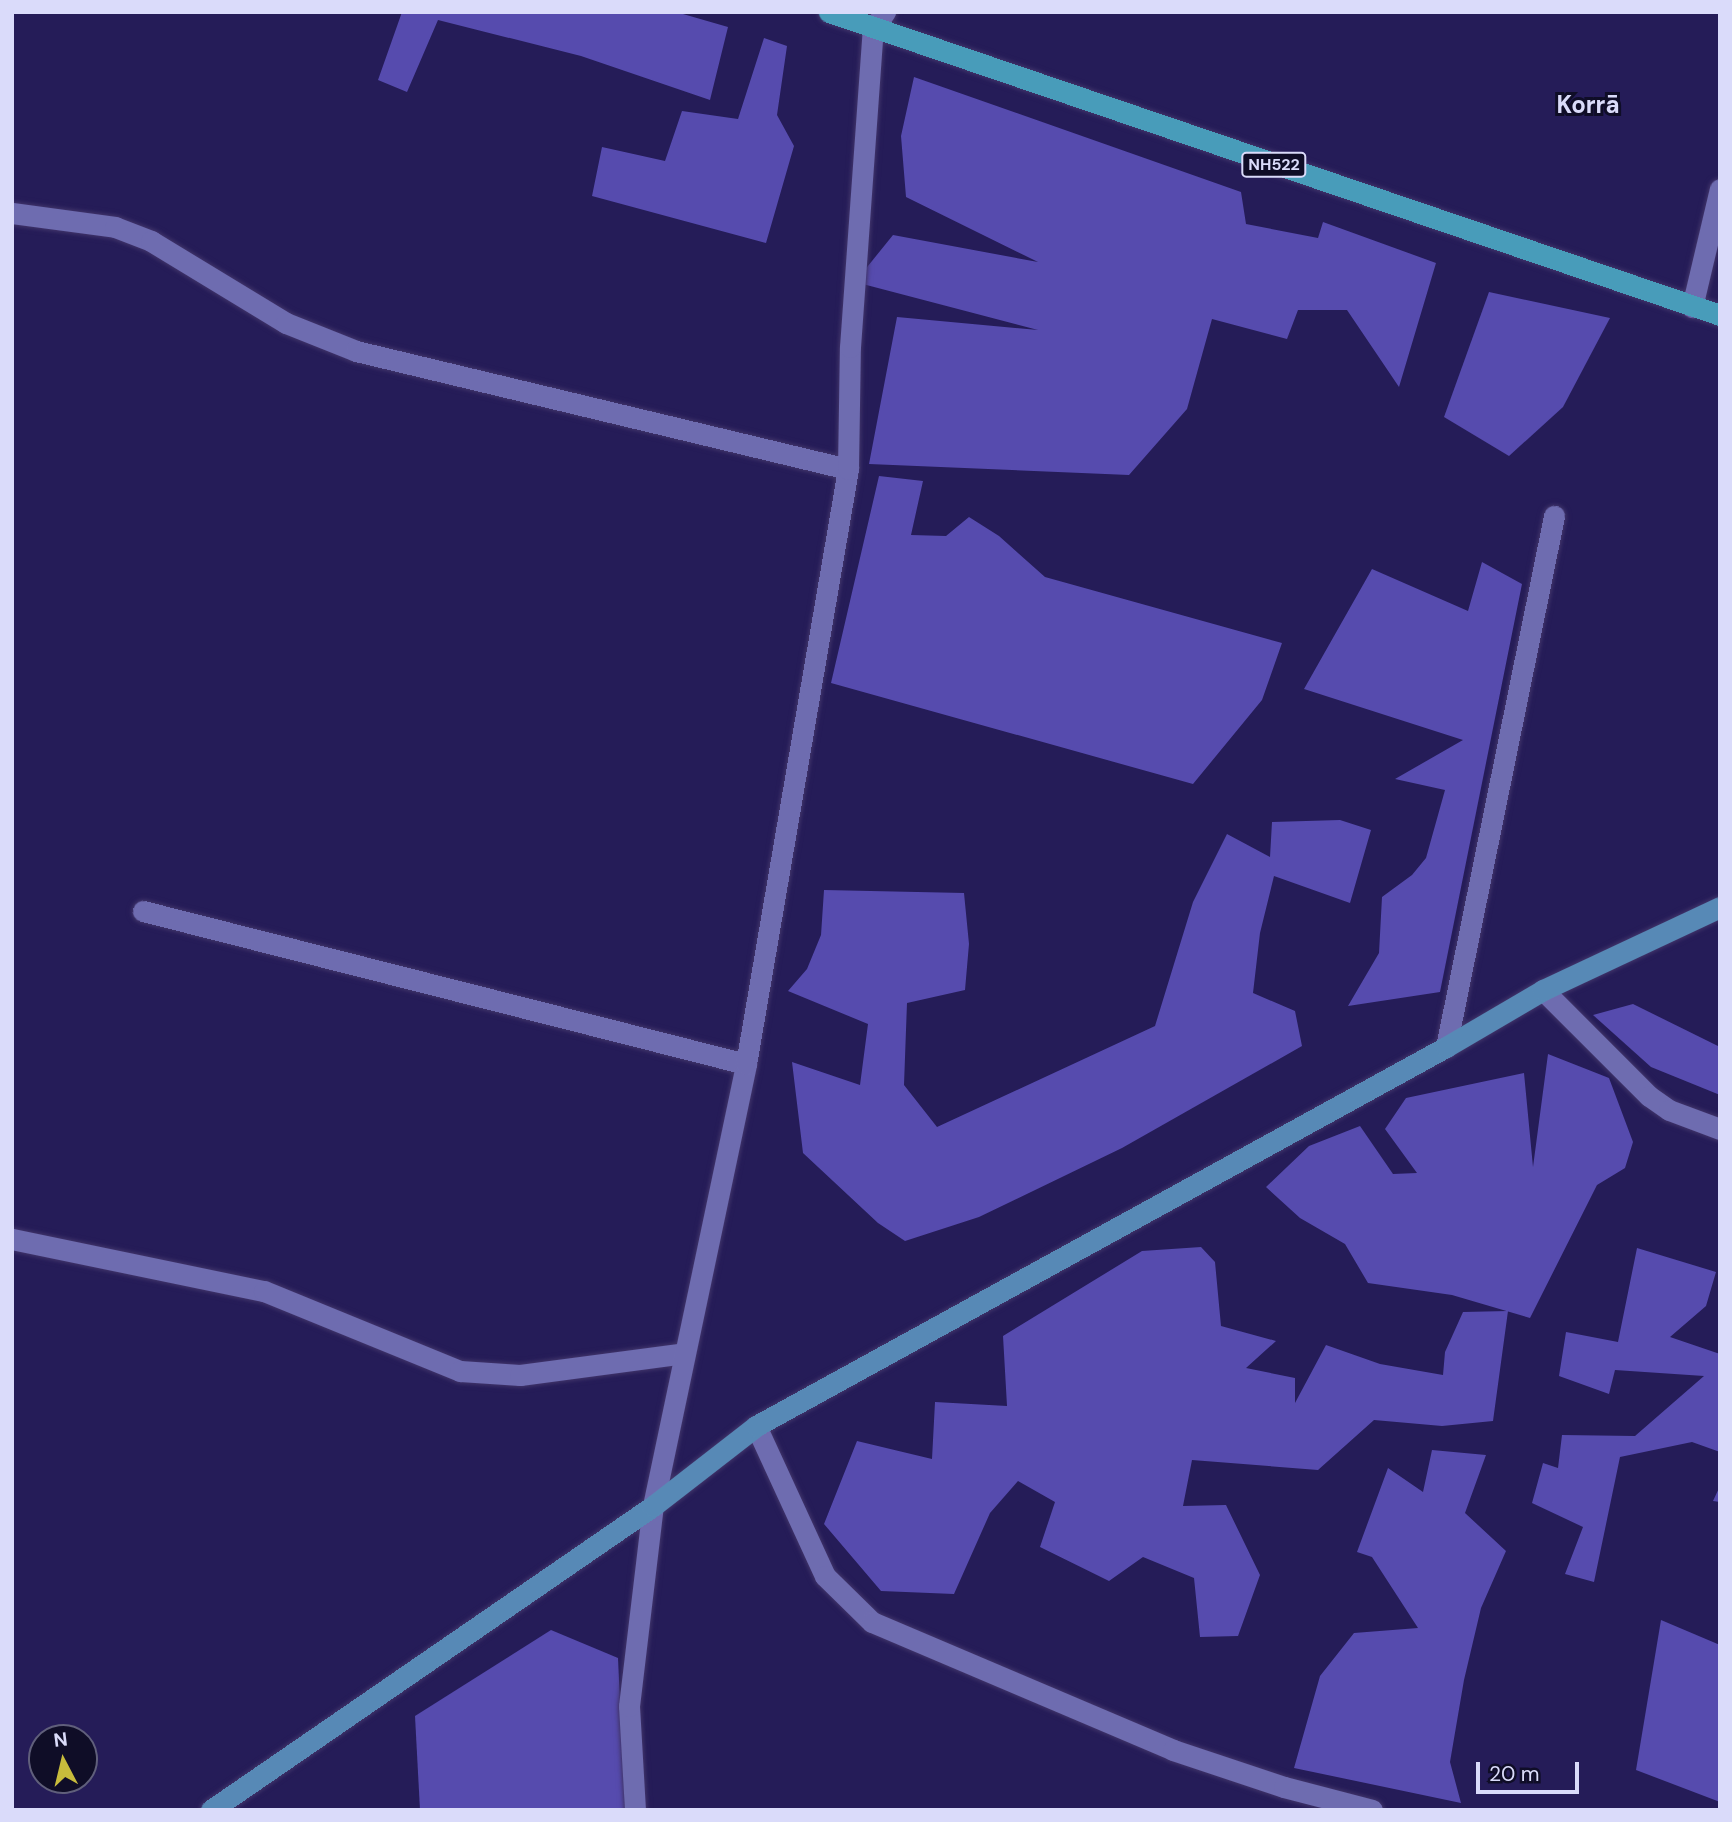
<!DOCTYPE html>
<html>
<head>
<meta charset="utf-8">
<style>
  body { margin:0 }
  #map { position:relative; width:1732px; height:1822px; overflow:hidden; background:#251c58; font-family:"DM Sans",sans-serif }
  div>[style] { position:absolute }
  .building>* { inset:0; background:#564bae }
  .roads { filter:drop-shadow(0 0 2px #41356a) drop-shadow(0 0 2px #41356a) }
  .minor>* { height:21px; margin:-10.5px; padding:0 10.5px; transform-origin:10.5px; border-radius:10.5px; background:#6e6cb0 }
  .major>* { height:21px; margin:-10.5px; padding:0 10.5px; transform-origin:10.5px; border-radius:10.5px; background:#5789b6 }
  .highway>* { height:21px; margin:-10.5px; padding:0 10.5px; transform-origin:10.5px; border-radius:10.5px; background:#489cba }
  span { translate:-50% -50%; white-space:nowrap; text-align:center; line-height:1.15; -webkit-text-stroke:6px #0f0d27; paint-order:stroke }
  .shield-label span { padding:2px 5px; background:#0f0d27; border:2px solid; border-radius:5px; -webkit-text-stroke-width:0 }
  .shield-label { font-size:16px; color:#dadbfa; font-weight:700 }
  .district-label { font-size:24px; color:#dadbfa; font-weight:700 }
  .frame { position:absolute; inset:0; border:14px solid #dadbfa; pointer-events:none }
  .north { position:absolute; left:28px; top:1724px; width:70px; height:70px; box-sizing:border-box; background:#0f0d27; border:2px solid #605f7b; border-radius:50%; rotate:353deg; font-size:19px; font-weight:700; line-height:28px; text-align:center; color:#dadbfa }
  .north::after { content:''; display:block; margin:auto; width:24px; height:32px; background:#c7bb3c; clip-path:polygon(50% 0,100% 100%,50% 72%,0 100%) }
  .scale { position:absolute; left:1476px; top:1762px; width:103px; height:32px; box-sizing:border-box; border:4px solid #dadbfa; border-top:0; padding-left:9px; font-size:21px; line-height:24px; white-space:nowrap; color:#dadbfa; -webkit-text-stroke:5px #0f0d27; paint-order:stroke }
</style>
</head>
<body>
<div id="map">
  <div class="building">
    <i style="clip-path:polygon(402px 12px,676px 12px,728px 27px,710px 100px,581px 56px,438px 20px,407px 92px,378px 80px)"></i>
    <i style="clip-path:polygon(764px 38px,787px 46px,777px 115px,794px 146px,766px 243px,592px 196px,602px 147px,665px 161px,682px 111px,738px 119px)"></i>
    <i style="clip-path:polygon(914px 77px,1241px 192px,1246px 224px,1318px 238px,1323px 222px,1436px 263px,1399px 387px,1347px 310px,1298px 310px,1287px 339px,1212px 319px,1187px 409px,1129px 475px,869px 464px,897px 317px,1038px 330px,855px 282px,893px 235px,1038px 262px,906px 197px,901px 136px)"></i>
    <i style="clip-path:polygon(1489px 292px,1610px 318px,1563px 407px,1509px 456px,1444px 417px)"></i>
    <i style="clip-path:polygon(879px 476px,923px 481px,911px 535px,946px 536px,969px 517px,999px 536px,1045px 577px,1282px 643px,1262px 700px,1193px 784px,831px 683px)"></i>
    <i style="clip-path:polygon(1482px 562px,1522px 584px,1440px 992px,1348px 1006px,1379px 953px,1382px 897px,1412px 875px,1426px 858px,1445px 790px,1395px 779px,1463px 740px,1304px 689px,1372px 569px,1468px 611px)"></i>
    <i style="clip-path:polygon(1340px 820px,1371px 830px,1350px 903px,1274px 876px,1260px 933px,1253px 993px,1295px 1011px,1302px 1046px,1122px 1148px,979px 1217px,905px 1241px,878px 1223px,803px 1153px,792px 1062px,860px 1085px,868px 1024px,788px 991px,807px 969px,821px 935px,824px 890px,964px 893px,969px 944px,965px 990px,907px 1003px,904px 1085px,937px 1127px,1155px 1026px,1193px 902px,1227px 834px,1270px 857px,1272px 822px)"></i>
    <i style="clip-path:polygon(1633px 1004px,1720px 1047px,1720px 1095px,1651px 1067px,1593px 1015px)"></i>
    <i style="clip-path:polygon(1548px 1054px,1609px 1078px,1633px 1142px,1625px 1168px,1597px 1185px,1530px 1318px,1452px 1295px,1368px 1283px,1345px 1244px,1300px 1218px,1266px 1187px,1309px 1146px,1360px 1126px,1393px 1174px,1417px 1173px,1385px 1129px,1406px 1098px,1524px 1073px,1533px 1167px)"></i>
    <i style="clip-path:polygon(1201px 1247px,1215px 1262px,1221px 1326px,1276px 1341px,1246px 1368px,1295px 1378px,1295px 1403px,1326px 1345px,1380px 1364px,1443px 1375px,1445px 1352px,1463px 1312px,1508px 1311px,1493px 1421px,1442px 1426px,1374px 1420px,1318px 1470px,1192px 1460px,1183px 1506px,1226px 1505px,1260px 1575px,1238px 1636px,1200px 1637px,1194px 1578px,1143px 1557px,1109px 1581px,1040px 1547px,1055px 1502px,1018px 1481px,990px 1513px,954px 1594px,881px 1591px,824px 1524px,857px 1441px,932px 1459px,935px 1402px,1007px 1406px,1003px 1336px,1142px 1251px)"></i>
    <i style="clip-path:polygon(1637px 1248px,1716px 1272px,1706px 1306px,1670px 1337px,1720px 1354px,1720px 1452px,1692px 1442px,1620px 1457px,1594px 1582px,1565px 1574px,1583px 1527px,1532px 1503px,1543px 1463px,1558px 1468px,1562px 1435px,1635px 1436px,1704px 1376px,1615px 1370px,1609px 1394px,1559px 1376px,1566px 1332px,1618px 1342px)"></i>
    <i style="clip-path:polygon(1432px 1450px,1486px 1455px,1465px 1513px,1506px 1551px,1481px 1608px,1464px 1680px,1450px 1762px,1461px 1803px,1294px 1768px,1320px 1676px,1354px 1633px,1418px 1628px,1372px 1557px,1357px 1552px,1388px 1468px,1423px 1492px)"></i>
    <i style="clip-path:polygon(1720px 1486px,1720px 1502px,1713px 1501px)"></i>
    <i style="clip-path:polygon(1661px 1620px,1720px 1645px,1720px 1802px,1636px 1770px)"></i>
    <i style="clip-path:polygon(551px 1630px,618px 1658px,625px 1810px,420px 1810px,415px 1716px)"></i>
  </div>
  <div class="roads">
    <div class="minor">
      <i style="left:12px;top:213px;width:104px;rotate:7.7deg"></i>
      <i style="left:115px;top:227px;width:39px;rotate:21deg"></i>
      <i style="left:151px;top:241px;width:158px;rotate:31.3deg"></i>
      <i style="left:286px;top:323px;width:75px;rotate:21.8deg"></i>
      <i style="left:356px;top:351px;width:506px;rotate:13.49deg"></i>
      <i style="left:1692px;top:307px;width:121px;rotate:-76.7deg"></i>
      <i style="left:143px;top:911px;width:622px;rotate:14.24deg"></i>
      <i style="left:1543px;top:990px;width:150px;rotate:45deg"></i>
      <i style="left:1649px;top:1096px;width:24px;rotate:35deg"></i>
      <i style="left:1669px;top:1110px;width:54px;rotate:20.4deg"></i>
      <i style="left:1446px;top:1047px;width:542px;rotate:-78.5deg"></i>
      <i style="left:12px;top:1239px;width:257px;rotate:11.7deg"></i>
      <i style="left:264px;top:1291px;width:212px;rotate:22.2deg"></i>
      <i style="left:460px;top:1371px;width:60px;rotate:3.8deg"></i>
      <i style="left:520px;top:1375px;width:166px;rotate:-7.6deg"></i>
      <i style="left:756px;top:1426px;width:165px;rotate:65.3deg"></i>
      <i style="left:825px;top:1576px;width:66px;rotate:44.4deg"></i>
      <i style="left:872px;top:1622px;width:327px;rotate:23deg"></i>
      <i style="left:1173px;top:1750px;width:117px;rotate:18.4deg"></i>
      <i style="left:1284px;top:1787px;width:91px;rotate:14.6deg"></i>
      <i style="left:635px;top:1810px;width:104px;rotate:-93.3deg"></i>
      <i style="left:629px;top:1706px;width:201px;rotate:-83.2deg"></i>
      <i style="left:653px;top:1506px;width:452px;rotate:-78.1deg"></i>
      <i style="left:746px;top:1064px;width:604px;rotate:-80.27deg"></i>
      <i style="left:848px;top:469px;width:122px;rotate:-89.1deg"></i>
      <i style="left:850px;top:347px;width:319px;rotate:-85.9deg"></i>
      <i style="left:873px;top:29px;width:21px;rotate:-55deg"></i>
    </div>
    <div class="major">
      <i style="left:211px;top:1810px;width:536px;rotate:-34.52deg"></i>
      <i style="left:653px;top:1506px;width:130px;rotate:-37.8deg"></i>
      <i style="left:756px;top:1426px;width:787px;rotate:-28.78deg"></i>
      <i style="left:1446px;top:1047px;width:113px;rotate:-30.4deg"></i>
      <i style="left:1543px;top:990px;width:195px;rotate:-25.1deg"></i>
    </div>
    <div class="highway">
      <i style="left:829px;top:12px;width:941px;rotate:18.78deg"></i>
    </div>
  </div>
  <div class="shield-label">
    <span style="left:1274px;top:165px">NH522</span>
  </div>
  <div class="district-label">
    <span style="left:1588px;top:105px">Korrā</span>
  </div>
  <div class="frame"></div>
  <div class="north">N</div>
  <div class="scale">20 m</div>
</div>
</body>
</html>
